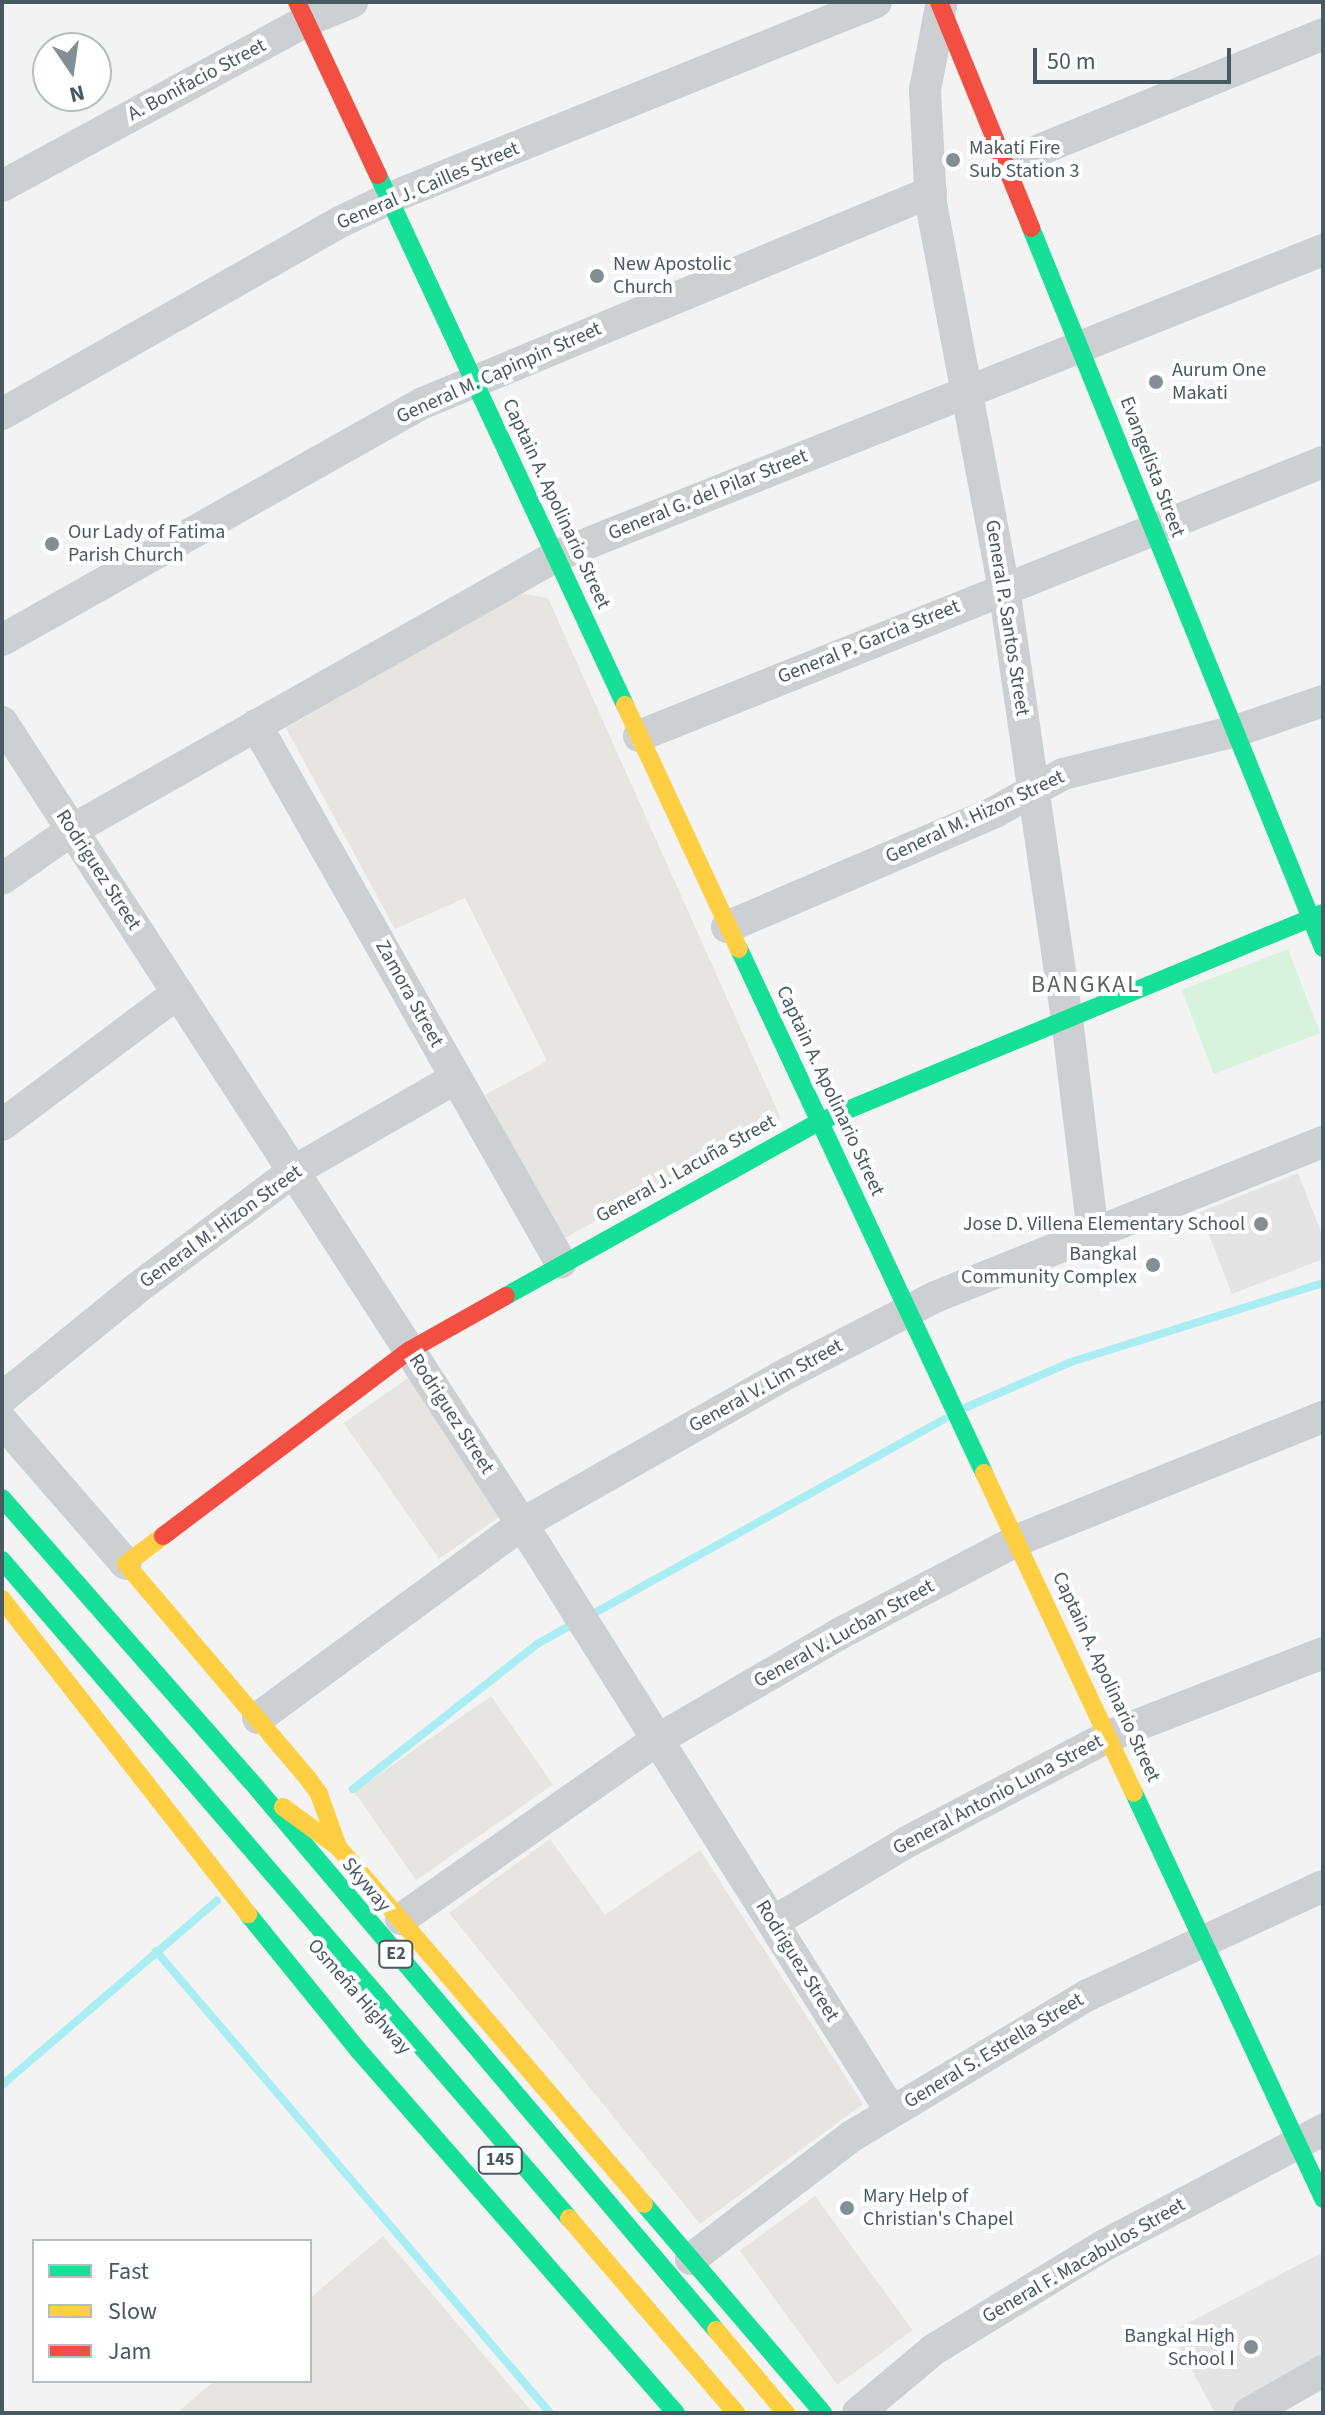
<!DOCTYPE html>
<html>
<head>
<meta charset="utf-8">
<style>
  body { margin:0 }
  #map { position:relative; width:1325px; height:2415px; overflow:hidden; background:#f3f3f3; font-family:"Source Sans 3",sans-serif }
  div>[style] { position:absolute }
  .commercial>* { inset:0; background:#e6e5e2; transform-origin:0 0 }
  .education>* { inset:0; background:#e4e4e5 }
  .green>* { inset:0; background:#d7f3de; transform-origin:0 0 }
  .stream>* { height:8px; margin:-4px; padding:0 4px; transform-origin:4px; border-radius:4px; background:#aaedf2 }
  .street>* { height:32px; margin:-16px; padding:0 16px; transform-origin:16px; border-radius:16px; background:#ccd0d2 }
  .fast>* { height:18px; margin:-9px; padding:0 9px; transform-origin:9px; border-radius:9px; background:#16e098 }
  .slow>* { height:18px; margin:-9px; padding:0 9px; transform-origin:9px; border-radius:9px; background:#ffcf43 }
  .jam>* { height:18px; margin:-9px; padding:0 9px; transform-origin:9px; border-radius:9px; background:#f24e42 }
  .dots>* { width:22px; height:22px; translate:-50% -50%; box-sizing:border-box; border:4px solid #fff; border-radius:50% }
  span { translate:-50% -50%; white-space:nowrap; text-align:center; line-height:1.15; -webkit-text-stroke:8px #fff; paint-order:stroke }
  .shield-label span { padding:2px 6px; background:#fff; border:2px solid; border-radius:6px; -webkit-text-stroke-width:0 }
  .shield-label { font-size:18px; color:#485961; font-weight:700 }
  .street-label { font-size:20px; color:#485961 }
  .poi-label { font-size:20px; color:#485961 }
  .left { translate:0 -50%; text-align:left }
  .right { translate:-100% -50%; text-align:right }
  .quarter-label { font-size:24px; color:#5e6367; letter-spacing:2px }
  .frame { position:absolute; inset:0; border:4px solid #485961; pointer-events:none }
  .legend { position:absolute; left:32px; top:2239px; width:280px; height:144px; box-sizing:border-box; background:#fff; border:2px solid #b6bdc0; margin:0; padding:10px 14px; list-style:none; font-size:24px; color:#485961 }
  .legend li { display:flex; align-items:center; gap:16px; height:40px }
  .legend b { width:40px; border:2px solid #b6bdc0 }
  .north { position:absolute; left:32px; top:32px; width:80px; height:80px; box-sizing:border-box; background:#fff; border:2px solid #b6bdc0; border-radius:50%; rotate:167deg; font-size:22px; font-weight:700; line-height:32px; text-align:center; color:#485961 }
  .north::after { content:''; display:block; margin:auto; width:28px; height:36px; background:#848f94; clip-path:polygon(50% 0,100% 100%,50% 72%,0 100%) }
  .scale { position:absolute; left:1033px; top:48px; width:198px; height:36px; box-sizing:border-box; border:4px solid #485961; border-top:0; padding-left:10px; font-size:24px; line-height:28px; white-space:nowrap; color:#485961; -webkit-text-stroke:6px #fff; paint-order:stroke }
</style>
</head>
<body>
<div id="map">
  <div class="commercial">
    <i style="clip-path:polygon(520px 593px,548px 598px,781px 1119px,563px 1239px,485px 1095px,547px 1061px,465px 898px,395px 929px,286px 728px)"></i>
    <i style="left:411px;top:1376px;width:166px;height:82px;rotate:55deg"></i>
    <i style="left:491px;top:1696px;width:108px;height:167px;rotate:55deg"></i>
    <i style="clip-path:polygon(550px 1839px,605px 1915px,700px 1850px,863px 2104px,700px 2224px,449px 1913px)"></i>
    <i style="left:815px;top:2196px;width:166px;height:93px;rotate:54deg"></i>
    <i style="clip-path:polygon(383px 2236px,533px 2413px,177px 2413px,214px 2381px,310px 2381px,310px 2298px)"></i>
  </div>
  <div class="education">
    <i style="clip-path:polygon(1298px 1173px,1323px 1237px,1323px 1259px,1232px 1294px,1200px 1212px)"></i>
    <i style="clip-path:polygon(1323px 2252px,1323px 2363px,1230px 2413px,1215px 2413px,1171px 2332px)"></i>
  </div>
  <div class="green">
    <i style="left:1288px;top:949px;width:90px;height:114px;rotate:69deg"></i>
  </div>
  <div class="stream">
    <i style="left:967px;top:1407px;width:113px;rotate:-23.4deg"></i>
    <i style="left:1071px;top:1362px;width:264px;rotate:-17.4deg"></i>
    <i style="left:589px;top:1616px;width:406px;rotate:-29deg"></i>
    <i style="left:353px;top:1789px;width:234px;rotate:-38.2deg"></i>
    <i style="left:537px;top:1644px;width:46px;rotate:-28.8deg"></i>
    <i style="left:156px;top:1951px;width:607px;rotate:49.54deg"></i>
    <i style="left:2px;top:2085px;width:283px;rotate:-40.6deg"></i>
  </div>
  <div class="street">
    <i style="left:941px;top:6px;width:86px;rotate:100.8deg"></i>
    <i style="left:925px;top:90px;width:113px;rotate:87deg"></i>
    <i style="left:931px;top:203px;width:392px;rotate:79.3deg"></i>
    <i style="left:1004px;top:588px;width:436px;rotate:81.7deg"></i>
    <i style="left:1067px;top:1019px;width:216px;rotate:83.1deg"></i>
    <i style="left:1005px;top:164px;width:344px;rotate:-22.2deg"></i>
    <i style="left:2px;top:186px;width:346px;rotate:-28.5deg"></i>
    <i style="left:306px;top:21px;width:50px;rotate:-22.4deg"></i>
    <i style="left:2px;top:414px;width:389px;rotate:-29.6deg"></i>
    <i style="left:340px;top:222px;width:55px;rotate:-25.6deg"></i>
    <i style="left:390px;top:198px;width:524px;rotate:-21.96deg"></i>
    <i style="left:2px;top:640px;width:483px;rotate:-29.4deg"></i>
    <i style="left:423px;top:403px;width:550px;rotate:-22.56deg"></i>
    <i style="left:2px;top:722px;width:956px;rotate:57.04deg"></i>
    <i style="left:522px;top:1524px;width:693px;rotate:57.85deg"></i>
    <i style="left:256px;top:725px;width:618px;rotate:60.45deg"></i>
    <i style="left:639px;top:736px;width:737px;rotate:-21.83deg"></i>
    <i style="left:2px;top:879px;width:85px;rotate:-35deg"></i>
    <i style="left:72px;top:830px;width:556px;rotate:-29.51deg"></i>
    <i style="left:556px;top:556px;width:826px;rotate:-21.75deg"></i>
    <i style="left:727px;top:927px;width:292px;rotate:-23.2deg"></i>
    <i style="left:995px;top:812px;width:78px;rotate:-29.2deg"></i>
    <i style="left:1063px;top:774px;width:178px;rotate:-14deg"></i>
    <i style="left:1236px;top:731px;width:92px;rotate:-19deg"></i>
    <i style="left:2px;top:1125px;width:220px;rotate:-36.9deg"></i>
    <i style="left:2px;top:1398px;width:173px;rotate:-39.1deg"></i>
    <i style="left:136px;top:1289px;width:197px;rotate:-36.8deg"></i>
    <i style="left:294px;top:1171px;width:187px;rotate:-29.9deg"></i>
    <i style="left:2px;top:1421px;width:189px;rotate:49.1deg"></i>
    <i style="left:258px;top:1718px;width:328px;rotate:-36.3deg"></i>
    <i style="left:522px;top:1524px;width:299px;rotate:-29.6deg"></i>
    <i style="left:782px;top:1376px;width:172px;rotate:-27.3deg"></i>
    <i style="left:935px;top:1297px;width:418px;rotate:-21.8deg"></i>
    <i style="left:401px;top:1919px;width:312px;rotate:-35deg"></i>
    <i style="left:657px;top:1740px;width:211px;rotate:-30.2deg"></i>
    <i style="left:839px;top:1634px;width:202px;rotate:-27.7deg"></i>
    <i style="left:1018px;top:1540px;width:329px;rotate:-22deg"></i>
    <i style="left:773px;top:1922px;width:156px;rotate:-30.8deg"></i>
    <i style="left:907px;top:1842px;width:228px;rotate:-27.7deg"></i>
    <i style="left:1109px;top:1736px;width:230px;rotate:-21.2deg"></i>
    <i style="left:691px;top:2259px;width:203px;rotate:-37.4deg"></i>
    <i style="left:852px;top:2136px;width:275px;rotate:-30.9deg"></i>
    <i style="left:1088px;top:1995px;width:259px;rotate:-24.9deg"></i>
    <i style="left:858px;top:2413px;width:98px;rotate:-40deg"></i>
    <i style="left:933px;top:2350px;width:199px;rotate:-31.5deg"></i>
    <i style="left:1103px;top:2246px;width:249px;rotate:-27.8deg"></i>
    <i style="left:1249px;top:2413px;width:85px;rotate:-29.6deg"></i>
  </div>
  <div class="fast">
    <i style="left:378px;top:175px;width:585px;rotate:65.01deg"></i>
    <i style="left:1031px;top:228px;width:777px;rotate:67.92deg"></i>
    <i style="left:739px;top:949px;width:578px;rotate:64.94deg"></i>
    <i style="left:506px;top:1296px;width:360px;rotate:-29.1deg"></i>
    <i style="left:821px;top:1121px;width:543px;rotate:-22.51deg"></i>
    <i style="left:2px;top:1498px;width:376px;rotate:48.7deg"></i>
    <i style="left:250px;top:1780px;width:721px;rotate:49.73deg"></i>
    <i style="left:2px;top:1560px;width:869px;rotate:49.25deg"></i>
    <i style="left:1134px;top:1793px;width:448px;rotate:65deg"></i>
    <i style="left:248px;top:1914px;width:176px;rotate:51deg"></i>
    <i style="left:359px;top:2051px;width:481px;rotate:48.8deg"></i>
    <i style="left:644px;top:2204px;width:275px;rotate:49.4deg"></i>
  </div>
  <div class="slow">
    <i style="left:625px;top:705px;width:269px;rotate:65deg"></i>
    <i style="left:984px;top:1473px;width:353px;rotate:64.9deg"></i>
    <i style="left:163px;top:1536px;width:46px;rotate:142.9deg"></i>
    <i style="left:126px;top:1564px;width:283px;rotate:49.7deg"></i>
    <i style="left:309px;top:1780px;width:17px;rotate:54deg"></i>
    <i style="left:319px;top:1794px;width:56px;rotate:70.3deg"></i>
    <i style="left:2px;top:1599px;width:400px;rotate:52deg"></i>
    <i style="left:283px;top:1807px;width:68px;rotate:36deg"></i>
    <i style="left:338px;top:1847px;width:470px;rotate:49.4deg"></i>
    <i style="left:569px;top:2218px;width:257px;rotate:49.4deg"></i>
    <i style="left:716px;top:2330px;width:109px;rotate:49.9deg"></i>
  </div>
  <div class="jam">
    <i style="left:297px;top:2px;width:191px;rotate:64.9deg"></i>
    <i style="left:939px;top:2px;width:244px;rotate:67.8deg"></i>
    <i style="left:163px;top:1536px;width:309px;rotate:-37deg"></i>
    <i style="left:410px;top:1350px;width:110px;rotate:-29.4deg"></i>
  </div>
  <div class="dots">
    <i style="left:953px;top:160px;background:#848f94"></i>
    <i style="left:597px;top:276px;background:#848f94"></i>
    <i style="left:1156px;top:382px;background:#848f94"></i>
    <i style="left:52px;top:544px;background:#848f94"></i>
    <i style="left:1261px;top:1224px;background:#848f94"></i>
    <i style="left:1153px;top:1265px;background:#848f94"></i>
    <i style="left:847px;top:2208px;background:#848f94"></i>
    <i style="left:1251px;top:2347px;background:#848f94"></i>
  </div>
  <div class="shield-label">
    <span style="left:396px;top:1954px">E2</span>
    <span style="left:500px;top:2160px">145</span>
  </div>
  <div class="street-label">
    <span style="left:197px;top:80px;rotate:-28deg">A. Bonifacio Street</span>
    <span style="left:428px;top:186px;rotate:-23deg">General J. Cailles Street</span>
    <span style="left:499px;top:373px;rotate:-24deg">General M. Capinpin Street</span>
    <span style="left:1152px;top:467px;rotate:69deg">Evangelista Street</span>
    <span style="left:708px;top:495px;rotate:-22deg">General G. del Pilar Street</span>
    <span style="left:556px;top:504px;rotate:65deg">Captain A. Apolinario Street</span>
    <span style="left:1007px;top:618px;rotate:81deg">General P. Santos Street</span>
    <span style="left:869px;top:642px;rotate:-22deg">General P. Garcia Street</span>
    <span style="left:975px;top:817px;rotate:-25deg">General M. Hizon Street</span>
    <span style="left:98px;top:870px;rotate:57deg">Rodriguez Street</span>
    <span style="left:409px;top:994px;rotate:61deg">Zamora Street</span>
    <span style="left:830px;top:1091px;rotate:65deg">Captain A. Apolinario Street</span>
    <span style="left:686px;top:1169px;rotate:-29deg">General J. Lacuña Street</span>
    <span style="left:221px;top:1227px;rotate:-36deg">General M. Hizon Street</span>
    <span style="left:766px;top:1386px;rotate:-29deg">General V. Lim Street</span>
    <span style="left:451px;top:1414px;rotate:57deg">Rodriguez Street</span>
    <span style="left:844px;top:1634px;rotate:-29deg">General V. Lucban Street</span>
    <span style="left:1106px;top:1677px;rotate:65deg">Captain A. Apolinario Street</span>
    <span style="left:998px;top:1795px;rotate:-28deg">General Antonio Luna Street</span>
    <span style="left:366px;top:1885px;rotate:50deg">Skyway</span>
    <span style="left:797px;top:1961px;rotate:58deg">Rodriguez Street</span>
    <span style="left:359px;top:1997px;rotate:49deg">Osmeña Highway</span>
    <span style="left:994px;top:2051px;rotate:-31deg">General S. Estrella Street</span>
    <span style="left:1084px;top:2261px;rotate:-30deg">General F. Macabulos Street</span>
  </div>
  <div class="poi-label">
    <span class="left" style="left:969px;top:160px">Makati Fire<br>Sub Station 3</span>
    <span class="left" style="left:613px;top:276px">New Apostolic<br>Church</span>
    <span class="left" style="left:1172px;top:382px">Aurum One<br>Makati</span>
    <span class="left" style="left:68px;top:544px">Our Lady of Fatima<br>Parish Church</span>
    <span class="right" style="left:1245px;top:1224px">Jose D. Villena Elementary School</span>
    <span class="right" style="left:1137px;top:1266px">Bangkal<br>Community Complex</span>
    <span class="left" style="left:863px;top:2208px">Mary Help of<br>Christian's Chapel</span>
    <span class="right" style="left:1235px;top:2348px">Bangkal High<br>School Ⅰ</span>
  </div>
  <div class="quarter-label">
    <span style="left:1086px;top:985px">BANGKAL</span>
  </div>
  <div class="frame"></div>
  <ul class="legend">
  <li><b style="height:10px;background:#16e098"></b>Fast</li>
  <li><b style="height:10px;background:#ffcf43"></b>Slow</li>
  <li><b style="height:10px;background:#f24e42"></b>Jam</li>
  </ul>
  <div class="north">N</div>
  <div class="scale">50 m</div>
</div>
</body>
</html>
